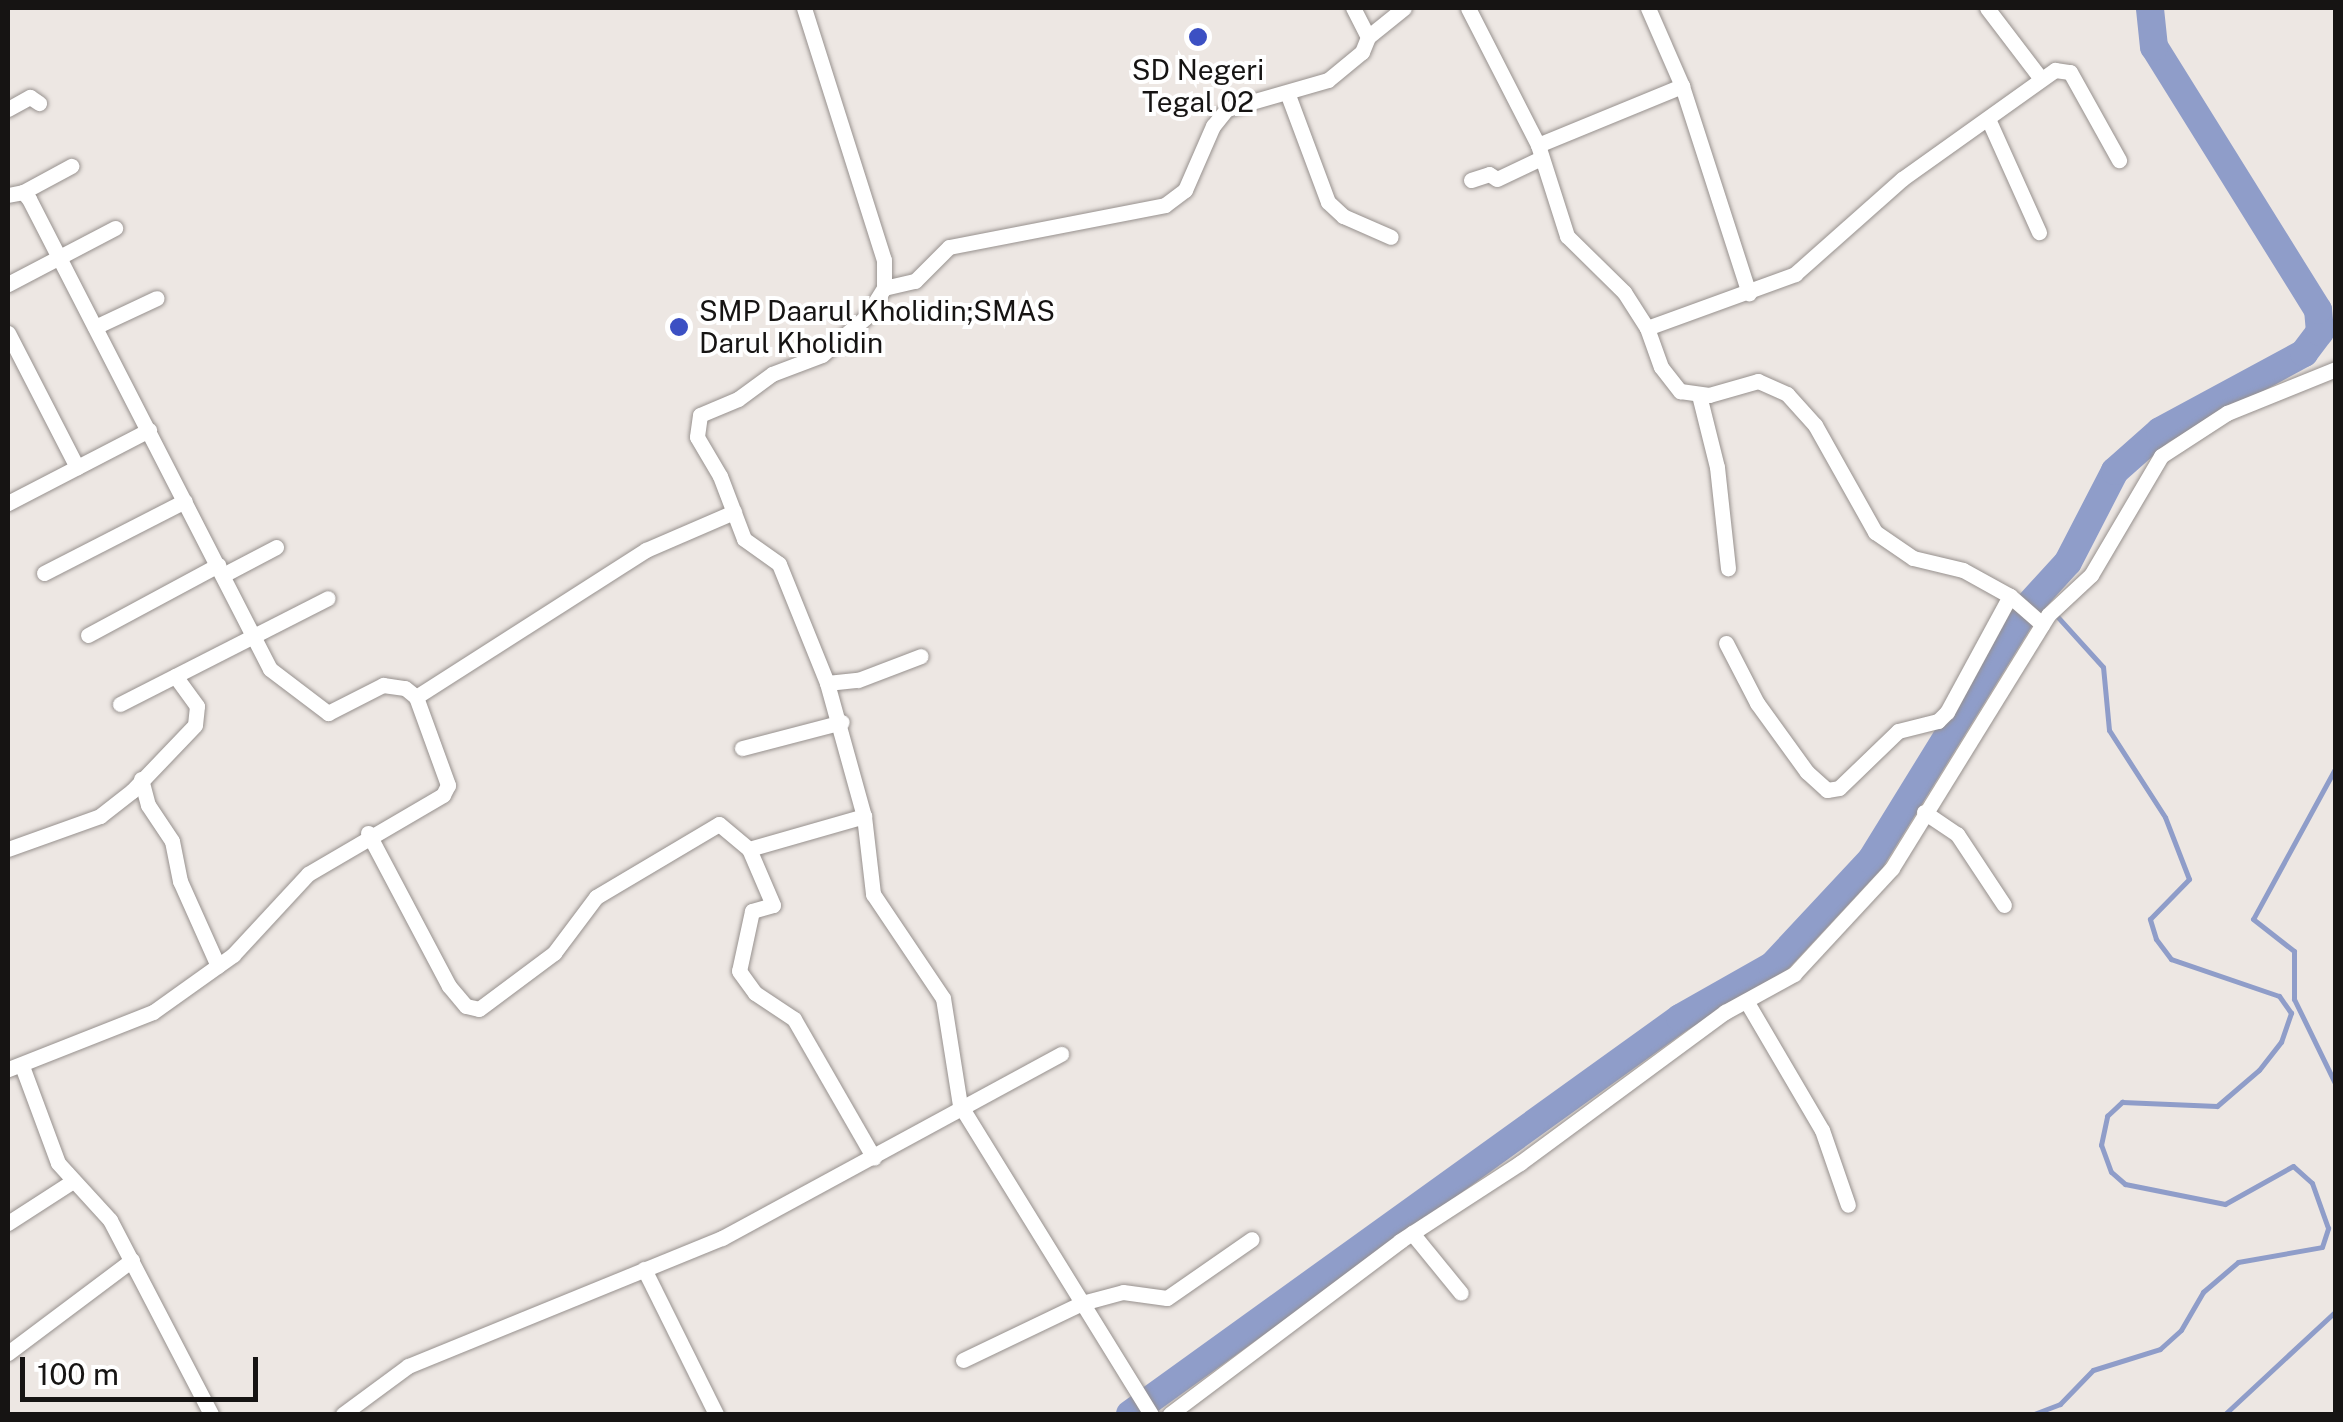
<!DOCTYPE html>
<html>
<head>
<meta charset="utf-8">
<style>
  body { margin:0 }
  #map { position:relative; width:2343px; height:1422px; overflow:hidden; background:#ede7e3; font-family:"Public Sans",sans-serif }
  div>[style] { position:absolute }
  .stream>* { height:5px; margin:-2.5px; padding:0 2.5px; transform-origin:2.5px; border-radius:2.5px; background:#8f9dc9 }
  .river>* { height:28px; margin:-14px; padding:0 14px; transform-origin:14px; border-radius:14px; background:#8f9dc9 }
  .roads { filter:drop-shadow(0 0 2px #97918e) drop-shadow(0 0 2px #97918e) }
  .street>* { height:15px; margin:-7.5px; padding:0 7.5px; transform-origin:7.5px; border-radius:7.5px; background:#fff }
  .dots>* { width:28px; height:28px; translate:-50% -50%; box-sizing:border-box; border:5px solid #fff; border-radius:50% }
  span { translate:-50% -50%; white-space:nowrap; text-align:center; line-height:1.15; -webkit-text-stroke:8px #fff; paint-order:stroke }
  .poi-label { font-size:28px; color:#161413 }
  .left { translate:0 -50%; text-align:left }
  .frame { position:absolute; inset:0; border:10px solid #161413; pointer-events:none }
  .scale { position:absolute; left:20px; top:1357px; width:238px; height:45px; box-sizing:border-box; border:5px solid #161413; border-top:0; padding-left:12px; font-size:30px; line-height:35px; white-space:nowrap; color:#161413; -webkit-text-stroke:8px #fff; paint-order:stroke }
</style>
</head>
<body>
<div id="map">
  <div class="stream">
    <i style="left:2336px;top:767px;width:173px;rotate:118.6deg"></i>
    <i style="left:2253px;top:919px;width:52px;rotate:38deg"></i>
    <i style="left:2294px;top:951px;width:48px;rotate:90deg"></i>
    <i style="left:2294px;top:999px;width:96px;rotate:64deg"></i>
    <i style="left:2034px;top:1414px;width:28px;rotate:-21deg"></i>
    <i style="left:2060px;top:1404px;width:47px;rotate:-45.9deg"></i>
    <i style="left:2093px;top:1370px;width:70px;rotate:-17.4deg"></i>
    <i style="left:2160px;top:1349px;width:28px;rotate:-42deg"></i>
    <i style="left:2181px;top:1330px;width:44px;rotate:-59.9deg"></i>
    <i style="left:2203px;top:1292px;width:46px;rotate:-40.6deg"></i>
    <i style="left:2238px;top:1262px;width:85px;rotate:-10.1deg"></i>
    <i style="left:2322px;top:1247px;width:20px;rotate:-72deg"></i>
    <i style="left:2328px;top:1228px;width:48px;rotate:-109.6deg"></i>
    <i style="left:2312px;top:1183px;width:25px;rotate:-138deg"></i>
    <i style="left:2293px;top:1166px;width:78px;rotate:150.8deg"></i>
    <i style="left:2225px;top:1204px;width:102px;rotate:-168.7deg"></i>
    <i style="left:2125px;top:1184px;width:18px;rotate:-139deg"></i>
    <i style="left:2111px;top:1172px;width:29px;rotate:-110deg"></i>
    <i style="left:2101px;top:1145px;width:30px;rotate:-78deg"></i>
    <i style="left:2107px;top:1116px;width:21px;rotate:-43deg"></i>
    <i style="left:2122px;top:1102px;width:95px;rotate:2.4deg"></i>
    <i style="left:2217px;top:1106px;width:55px;rotate:-40.6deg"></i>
    <i style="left:2259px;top:1070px;width:36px;rotate:-52deg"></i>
    <i style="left:2281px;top:1042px;width:31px;rotate:-71deg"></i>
    <i style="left:2291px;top:1013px;width:21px;rotate:-125deg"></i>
    <i style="left:2279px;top:996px;width:114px;rotate:-161.1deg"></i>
    <i style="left:2171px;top:959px;width:25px;rotate:-127deg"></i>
    <i style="left:2156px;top:939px;width:21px;rotate:-107deg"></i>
    <i style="left:2150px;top:919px;width:56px;rotate:-45.7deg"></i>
    <i style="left:2189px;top:879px;width:66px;rotate:-111.2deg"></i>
    <i style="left:2165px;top:817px;width:103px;rotate:-122.8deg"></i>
    <i style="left:2109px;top:730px;width:63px;rotate:-95.4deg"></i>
    <i style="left:2103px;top:667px;width:70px;rotate:-132.1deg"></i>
    <i style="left:2225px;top:1414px;width:151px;rotate:-42.9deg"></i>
  </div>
  <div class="river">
    <i style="left:1130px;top:1414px;width:678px;rotate:-35.75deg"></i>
    <i style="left:1680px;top:1018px;width:106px;rotate:-29.5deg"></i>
    <i style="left:1772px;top:966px;width:145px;rotate:-47deg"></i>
    <i style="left:1871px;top:860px;width:299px;rotate:-58.3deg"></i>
    <i style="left:2028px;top:606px;width:59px;rotate:-47.7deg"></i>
    <i style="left:2068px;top:562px;width:102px;rotate:-62.7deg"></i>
    <i style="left:2115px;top:471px;width:60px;rotate:-41.6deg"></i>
    <i style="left:2160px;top:431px;width:164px;rotate:-28.4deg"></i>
    <i style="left:2304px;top:353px;width:26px;rotate:-53deg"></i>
    <i style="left:2320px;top:332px;width:22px;rotate:-95deg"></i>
    <i style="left:2318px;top:310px;width:310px;rotate:-121.9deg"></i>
    <i style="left:2154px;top:47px;width:39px;rotate:-96deg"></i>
  </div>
  <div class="roads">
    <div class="street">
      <i style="left:804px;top:8px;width:264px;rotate:72.4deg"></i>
      <i style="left:884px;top:260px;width:28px;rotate:90deg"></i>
      <i style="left:884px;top:288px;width:34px;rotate:122deg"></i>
      <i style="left:866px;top:317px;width:58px;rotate:139.2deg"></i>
      <i style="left:822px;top:355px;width:53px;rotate:159.2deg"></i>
      <i style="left:772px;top:374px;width:42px;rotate:143.7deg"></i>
      <i style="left:738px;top:399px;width:41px;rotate:157.2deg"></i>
      <i style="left:700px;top:415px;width:22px;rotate:98deg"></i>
      <i style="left:697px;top:437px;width:45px;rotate:59.5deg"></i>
      <i style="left:720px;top:476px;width:67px;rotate:69.1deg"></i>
      <i style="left:744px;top:539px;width:43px;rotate:35.5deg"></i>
      <i style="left:779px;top:564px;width:128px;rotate:68deg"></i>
      <i style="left:827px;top:683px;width:138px;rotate:74.5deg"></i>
      <i style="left:864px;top:816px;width:79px;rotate:83.4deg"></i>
      <i style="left:873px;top:894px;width:125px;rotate:56.1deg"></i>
      <i style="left:943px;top:998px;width:108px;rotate:81deg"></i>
      <i style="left:960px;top:1105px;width:363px;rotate:58.3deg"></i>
      <i style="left:1468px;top:8px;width:154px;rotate:62.9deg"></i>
      <i style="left:1538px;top:145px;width:96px;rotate:72.3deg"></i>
      <i style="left:1567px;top:236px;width:80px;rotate:44.5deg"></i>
      <i style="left:1624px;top:292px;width:43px;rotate:57.4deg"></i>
      <i style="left:1647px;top:328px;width:158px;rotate:-20deg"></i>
      <i style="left:1795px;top:274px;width:143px;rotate:-41.6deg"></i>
      <i style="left:1902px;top:179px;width:188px;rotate:-35.5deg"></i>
      <i style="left:2055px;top:70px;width:15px;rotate:8deg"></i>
      <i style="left:2070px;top:72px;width:101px;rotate:60.9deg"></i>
      <i style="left:1648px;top:8px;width:85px;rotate:66.4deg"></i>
      <i style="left:1682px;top:86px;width:218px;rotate:72.1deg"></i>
      <i style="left:1987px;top:8px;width:89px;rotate:52.7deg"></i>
      <i style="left:1368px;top:37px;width:46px;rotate:-38.9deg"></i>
      <i style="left:1288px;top:95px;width:114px;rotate:69.5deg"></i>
      <i style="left:1328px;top:202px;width:21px;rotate:43deg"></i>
      <i style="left:1343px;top:216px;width:52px;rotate:23.6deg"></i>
      <i style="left:8px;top:109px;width:25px;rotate:-29deg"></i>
      <i style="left:30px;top:97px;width:11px;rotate:34deg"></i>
      <i style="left:1989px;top:121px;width:122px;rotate:65.8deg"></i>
      <i style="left:1538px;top:145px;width:156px;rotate:-22.3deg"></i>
      <i style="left:1471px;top:180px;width:19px;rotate:-18deg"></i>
      <i style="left:1489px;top:174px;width:9px;rotate:32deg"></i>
      <i style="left:1497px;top:179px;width:49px;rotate:-25.5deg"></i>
      <i style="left:23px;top:192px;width:55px;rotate:-28.4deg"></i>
      <i style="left:8px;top:195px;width:15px;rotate:-11deg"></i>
      <i style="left:23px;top:192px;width:9px;rotate:49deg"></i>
      <i style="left:29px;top:199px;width:528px;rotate:62.85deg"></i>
      <i style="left:270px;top:669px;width:73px;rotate:37.2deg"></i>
      <i style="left:328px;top:713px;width:62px;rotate:-27deg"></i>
      <i style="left:383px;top:685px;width:22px;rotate:8deg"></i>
      <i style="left:405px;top:688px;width:14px;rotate:39deg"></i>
      <i style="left:416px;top:697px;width:94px;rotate:70deg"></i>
      <i style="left:448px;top:785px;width:11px;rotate:117deg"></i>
      <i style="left:443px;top:795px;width:156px;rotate:149.7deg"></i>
      <i style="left:308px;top:874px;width:110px;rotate:132.8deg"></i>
      <i style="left:233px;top:955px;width:98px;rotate:144.5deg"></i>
      <i style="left:153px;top:1012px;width:156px;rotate:158.5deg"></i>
      <i style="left:8px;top:284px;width:121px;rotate:-27.6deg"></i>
      <i style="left:884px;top:288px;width:32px;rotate:-13deg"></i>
      <i style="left:915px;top:281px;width:48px;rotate:-45deg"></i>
      <i style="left:949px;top:247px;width:220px;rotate:-11deg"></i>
      <i style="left:1165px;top:205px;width:25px;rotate:-37deg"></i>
      <i style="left:1185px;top:190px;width:70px;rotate:-66.4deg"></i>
      <i style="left:1213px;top:126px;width:22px;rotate:-51deg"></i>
      <i style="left:1227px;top:109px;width:105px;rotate:-16deg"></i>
      <i style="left:1328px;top:80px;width:44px;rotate:-39.5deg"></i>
      <i style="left:1362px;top:52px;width:16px;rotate:-68deg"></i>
      <i style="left:1368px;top:37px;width:33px;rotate:-117deg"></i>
      <i style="left:95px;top:327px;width:68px;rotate:-25.1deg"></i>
      <i style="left:1647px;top:328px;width:41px;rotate:70.3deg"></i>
      <i style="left:1661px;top:367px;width:31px;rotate:52deg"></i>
      <i style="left:1680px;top:391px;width:29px;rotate:8deg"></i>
      <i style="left:1709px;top:395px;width:51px;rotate:-15.9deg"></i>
      <i style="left:1758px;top:381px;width:32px;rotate:24deg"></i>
      <i style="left:1787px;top:394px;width:42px;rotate:47.9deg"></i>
      <i style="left:1815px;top:425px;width:123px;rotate:60.7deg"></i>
      <i style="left:1875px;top:532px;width:46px;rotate:34.4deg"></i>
      <i style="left:1913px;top:558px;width:51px;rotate:13.5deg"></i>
      <i style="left:1963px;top:570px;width:54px;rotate:29deg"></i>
      <i style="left:2010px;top:596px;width:43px;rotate:41.2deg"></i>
      <i style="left:8px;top:333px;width:151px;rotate:62.8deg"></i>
      <i style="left:1699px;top:395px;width:74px;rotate:76deg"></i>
      <i style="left:1717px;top:467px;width:102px;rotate:83.8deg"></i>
      <i style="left:8px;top:503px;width:159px;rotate:-27.4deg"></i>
      <i style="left:44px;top:573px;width:158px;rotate:-27.1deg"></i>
      <i style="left:223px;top:575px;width:60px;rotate:-27.8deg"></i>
      <i style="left:88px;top:635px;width:148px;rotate:-28.3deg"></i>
      <i style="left:1726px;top:643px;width:68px;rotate:62.7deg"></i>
      <i style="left:1757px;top:703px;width:85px;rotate:54.1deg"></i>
      <i style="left:1807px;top:772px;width:27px;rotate:42deg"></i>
      <i style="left:1827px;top:790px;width:12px;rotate:-9deg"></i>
      <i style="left:1839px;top:788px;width:82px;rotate:-44deg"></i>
      <i style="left:1898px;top:731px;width:41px;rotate:-14deg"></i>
      <i style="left:1938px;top:721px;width:13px;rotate:-45deg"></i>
      <i style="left:1947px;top:712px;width:132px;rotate:-61.5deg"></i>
      <i style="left:827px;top:683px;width:31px;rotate:-6deg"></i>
      <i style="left:858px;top:680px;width:67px;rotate:-20.9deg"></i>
      <i style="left:416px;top:697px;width:273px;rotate:-32.6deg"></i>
      <i style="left:646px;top:550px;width:96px;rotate:-23.4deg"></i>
      <i style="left:120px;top:704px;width:233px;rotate:-27deg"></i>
      <i style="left:742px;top:748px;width:103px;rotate:-14.6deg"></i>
      <i style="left:141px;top:779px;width:27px;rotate:75deg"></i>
      <i style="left:148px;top:805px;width:43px;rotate:56.3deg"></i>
      <i style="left:172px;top:841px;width:41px;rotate:78.7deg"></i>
      <i style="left:180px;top:881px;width:93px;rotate:65.9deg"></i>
      <i style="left:1924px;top:812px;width:40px;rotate:34deg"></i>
      <i style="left:1957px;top:834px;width:85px;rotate:56.5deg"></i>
      <i style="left:368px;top:833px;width:173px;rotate:62.1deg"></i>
      <i style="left:449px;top:986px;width:26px;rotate:50deg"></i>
      <i style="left:466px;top:1006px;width:13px;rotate:13deg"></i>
      <i style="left:479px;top:1009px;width:94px;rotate:-36.7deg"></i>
      <i style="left:554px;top:953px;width:70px;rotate:-53.1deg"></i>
      <i style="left:596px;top:897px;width:143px;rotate:-30.7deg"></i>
      <i style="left:719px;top:824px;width:39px;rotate:40deg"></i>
      <i style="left:749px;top:849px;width:61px;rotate:66.8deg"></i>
      <i style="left:773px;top:905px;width:22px;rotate:164deg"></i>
      <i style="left:752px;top:911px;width:61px;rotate:102.2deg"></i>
      <i style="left:739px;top:971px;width:27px;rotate:54deg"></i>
      <i style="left:755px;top:993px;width:47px;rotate:33.7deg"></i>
      <i style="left:794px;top:1019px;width:160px;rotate:60.1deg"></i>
      <i style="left:8px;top:849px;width:98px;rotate:-19.7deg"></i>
      <i style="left:100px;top:816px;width:41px;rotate:-38deg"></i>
      <i style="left:132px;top:791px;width:91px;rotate:-46.3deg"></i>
      <i style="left:195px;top:725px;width:19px;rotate:-84deg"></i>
      <i style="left:197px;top:706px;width:37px;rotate:-126deg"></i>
      <i style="left:749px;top:849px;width:120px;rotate:-16deg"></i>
      <i style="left:1748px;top:1004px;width:146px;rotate:59.6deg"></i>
      <i style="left:1822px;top:1130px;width:79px;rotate:70.9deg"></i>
      <i style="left:22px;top:1066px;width:103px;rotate:69.6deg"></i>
      <i style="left:58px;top:1163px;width:77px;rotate:47.6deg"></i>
      <i style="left:110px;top:1220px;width:219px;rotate:62.5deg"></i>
      <i style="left:8px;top:1223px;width:77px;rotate:-32.9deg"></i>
      <i style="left:1412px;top:1233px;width:77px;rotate:50.8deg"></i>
      <i style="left:644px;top:1269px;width:162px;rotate:63.6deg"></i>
      <i style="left:8px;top:1353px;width:155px;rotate:-36.9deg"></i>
      <i style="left:963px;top:1360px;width:132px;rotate:-25.6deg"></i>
      <i style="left:1082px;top:1303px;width:42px;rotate:-15deg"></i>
      <i style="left:1123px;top:1292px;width:44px;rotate:7.8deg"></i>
      <i style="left:1167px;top:1298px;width:103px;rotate:-34.8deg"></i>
      <i style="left:343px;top:1414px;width:81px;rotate:-36.4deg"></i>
      <i style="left:408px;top:1366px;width:339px;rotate:-22.2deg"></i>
      <i style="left:722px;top:1238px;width:386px;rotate:-28.5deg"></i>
      <i style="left:1170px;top:1414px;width:288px;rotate:-36.9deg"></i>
      <i style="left:1400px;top:1241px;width:143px;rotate:-33deg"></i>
      <i style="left:1520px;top:1163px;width:255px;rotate:-36.4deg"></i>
      <i style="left:1725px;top:1012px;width:79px;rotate:-28.8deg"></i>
      <i style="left:1794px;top:974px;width:144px;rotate:-47.2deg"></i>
      <i style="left:1892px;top:868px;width:297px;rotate:-58.3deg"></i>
      <i style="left:2048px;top:615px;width:59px;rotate:-42.9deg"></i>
      <i style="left:2091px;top:575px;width:138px;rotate:-59.5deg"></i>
      <i style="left:2161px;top:456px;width:79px;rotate:-33.1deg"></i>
      <i style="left:2227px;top:413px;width:118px;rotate:-22deg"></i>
    </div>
  </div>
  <div class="dots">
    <i style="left:1198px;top:37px;background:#3c50c3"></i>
    <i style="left:679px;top:327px;background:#3c50c3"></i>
  </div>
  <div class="poi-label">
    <span style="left:1198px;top:86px">SD Negeri<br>Tegal 02</span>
    <span class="left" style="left:699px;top:327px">SMP Daarul Kholidin;SMAS<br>Darul Kholidin</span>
  </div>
  <div class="frame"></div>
  <div class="scale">100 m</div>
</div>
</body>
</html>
